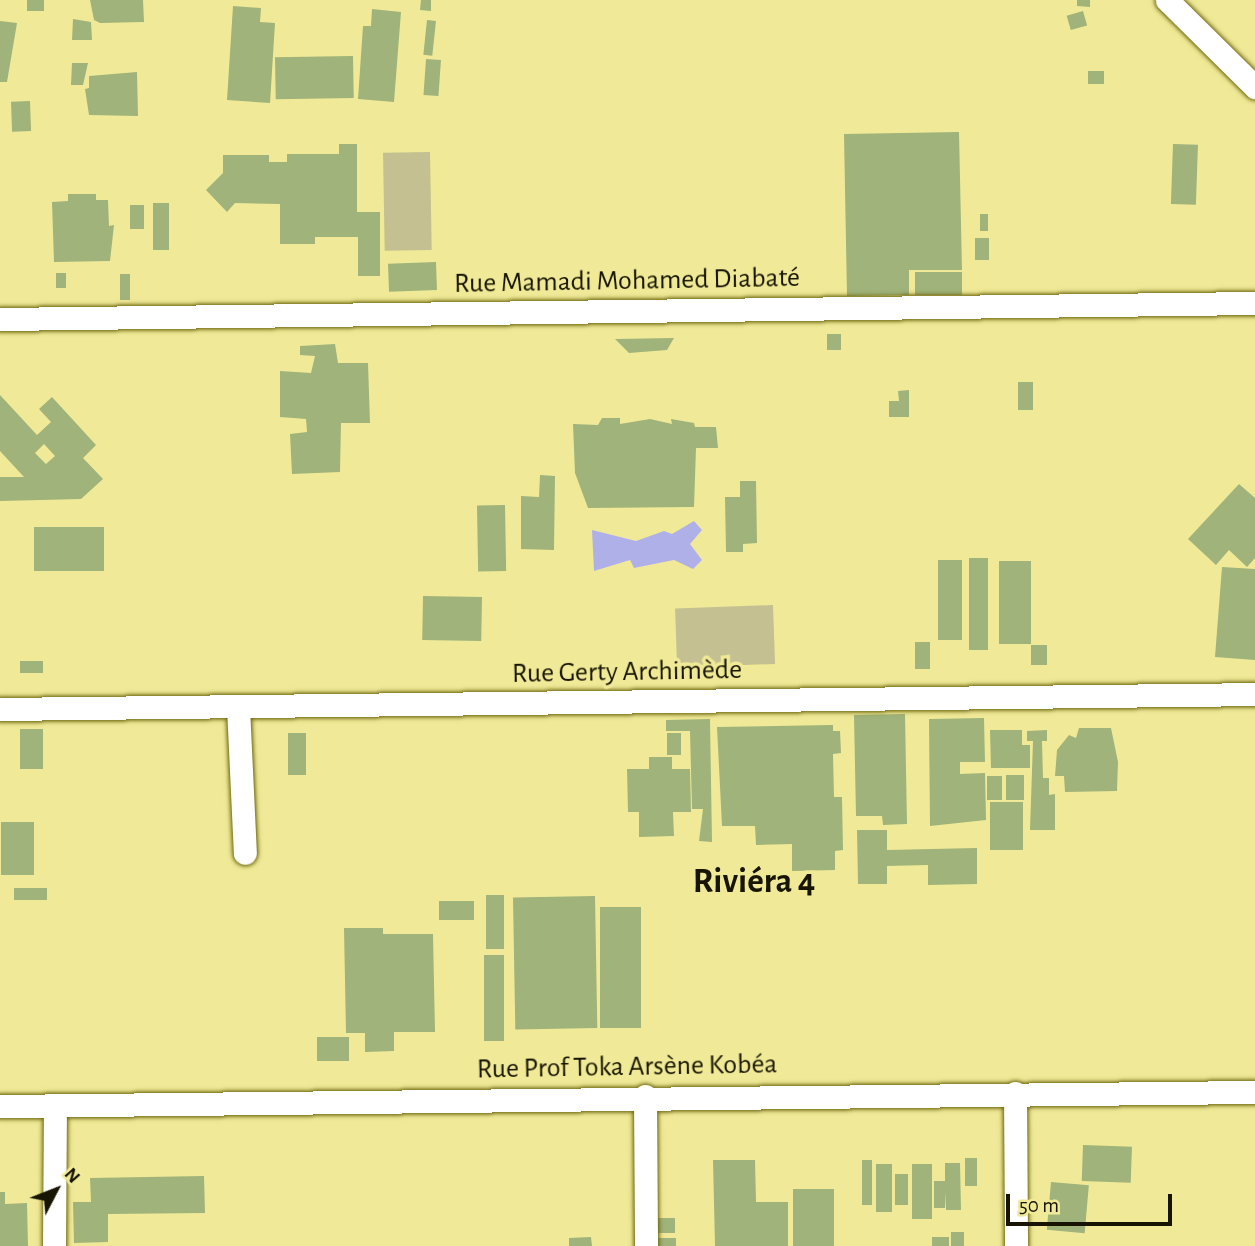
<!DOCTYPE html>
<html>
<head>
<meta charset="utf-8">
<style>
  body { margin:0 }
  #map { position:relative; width:1255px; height:1246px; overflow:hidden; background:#f0ea98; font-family:"Alegreya Sans",sans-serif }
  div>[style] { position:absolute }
  .green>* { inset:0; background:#c4c091; transform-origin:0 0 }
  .water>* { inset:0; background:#b0b0e9 }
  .building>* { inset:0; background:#9fb37a; transform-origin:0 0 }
  .roads { filter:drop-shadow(0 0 2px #6f680e) drop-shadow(0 0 2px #6f680e) }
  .street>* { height:23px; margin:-11.5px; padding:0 11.5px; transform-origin:11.5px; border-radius:11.5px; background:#fff }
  span { translate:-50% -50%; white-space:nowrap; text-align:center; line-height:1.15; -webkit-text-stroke:7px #f0ea98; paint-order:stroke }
  .street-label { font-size:28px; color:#171400 }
  .district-label { font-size:35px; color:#171400; font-weight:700 }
  .north { position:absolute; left:21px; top:1155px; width:70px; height:70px; -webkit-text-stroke:5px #f0ea98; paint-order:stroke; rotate:48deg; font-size:19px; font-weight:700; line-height:28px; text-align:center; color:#171400 }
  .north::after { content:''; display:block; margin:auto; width:24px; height:32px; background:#171400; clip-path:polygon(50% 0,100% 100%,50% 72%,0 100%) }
  .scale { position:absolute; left:1006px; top:1194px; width:166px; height:32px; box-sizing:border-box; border:4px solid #171400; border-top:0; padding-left:9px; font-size:21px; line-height:24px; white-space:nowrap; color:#171400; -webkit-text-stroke:5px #f0ea98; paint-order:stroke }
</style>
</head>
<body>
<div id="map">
  <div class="green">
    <i style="left:430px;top:152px;width:98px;height:47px;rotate:89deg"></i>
    <i style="left:773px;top:605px;width:59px;height:98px;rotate:88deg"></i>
  </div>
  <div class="water">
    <i style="clip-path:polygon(694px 521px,702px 530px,690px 544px,702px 560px,693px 569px,674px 560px,634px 568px,630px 560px,594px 571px,592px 530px,636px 541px,664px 531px,672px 534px)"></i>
  </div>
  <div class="building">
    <i style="left:27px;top:0;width:17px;height:11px"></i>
    <i style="clip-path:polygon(90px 0,143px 0,144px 22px,100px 23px,94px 20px)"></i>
    <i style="clip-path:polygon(421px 0,431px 0,431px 11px,420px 10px)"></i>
    <i style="clip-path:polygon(1077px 0,1090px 0,1090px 7px,1077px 6px)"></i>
    <i style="clip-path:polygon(233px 6px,261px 8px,260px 22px,275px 23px,270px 103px,227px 100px)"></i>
    <i style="clip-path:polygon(372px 9px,401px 12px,394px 102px,358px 99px,363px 26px,371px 26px)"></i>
    <i style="left:1083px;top:11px;width:15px;height:17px;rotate:74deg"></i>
    <i style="clip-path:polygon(73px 19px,91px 22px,92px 40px,72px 40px)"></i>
    <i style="left:427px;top:20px;width:9px;height:35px;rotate:6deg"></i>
    <i style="clip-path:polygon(0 21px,17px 23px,7px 82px,0 82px)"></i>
    <i style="left:353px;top:56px;width:42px;height:78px;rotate:89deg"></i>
    <i style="left:426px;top:59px;width:15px;height:36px;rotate:4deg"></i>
    <i style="clip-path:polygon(72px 63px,88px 63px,83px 85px,71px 85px)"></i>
    <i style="left:1088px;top:71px;width:16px;height:13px"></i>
    <i style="clip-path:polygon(137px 72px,138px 116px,89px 115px,85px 89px,89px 88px,89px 76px)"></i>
    <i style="left:30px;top:101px;width:30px;height:19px;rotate:88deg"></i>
    <i style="clip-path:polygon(959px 132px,962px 270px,909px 270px,909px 295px,847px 296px,844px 134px)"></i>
    <i style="clip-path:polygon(339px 144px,357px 144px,357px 212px,380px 212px,380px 276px,358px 276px,358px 237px,315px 237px,315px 244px,280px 244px,280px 204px,235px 203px,227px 212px,206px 190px,223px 173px,223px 155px,269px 155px,269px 162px,287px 162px,287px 154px,339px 154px)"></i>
    <i style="left:1173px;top:144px;width:25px;height:60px;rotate:2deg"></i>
    <i style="clip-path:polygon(68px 194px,96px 194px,96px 200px,108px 200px,109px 226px,114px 225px,110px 261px,54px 262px,52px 202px,68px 201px)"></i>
    <i style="left:153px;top:203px;width:16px;height:47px"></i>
    <i style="left:130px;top:205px;width:14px;height:24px"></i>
    <i style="left:980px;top:214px;width:8px;height:17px"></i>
    <i style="left:975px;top:238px;width:14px;height:22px"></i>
    <i style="left:436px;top:262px;width:28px;height:48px;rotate:88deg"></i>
    <i style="left:962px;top:272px;width:23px;height:47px;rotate:90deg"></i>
    <i style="left:56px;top:273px;width:10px;height:15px"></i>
    <i style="left:120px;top:274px;width:10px;height:26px"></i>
    <i style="left:827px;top:334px;width:14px;height:16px"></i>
    <i style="clip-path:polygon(674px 338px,667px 350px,629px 353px,615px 339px)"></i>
    <i style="clip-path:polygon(335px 344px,338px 363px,368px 363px,370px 423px,341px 423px,340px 472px,292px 474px,290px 434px,307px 432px,306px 419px,280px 417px,280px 371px,311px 373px,315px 356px,300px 355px,300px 346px)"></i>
    <i style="left:1018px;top:382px;width:15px;height:28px"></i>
    <i style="clip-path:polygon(909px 390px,909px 417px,889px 417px,889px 401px,899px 401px,898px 391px)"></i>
    <i style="clip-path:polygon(evenodd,0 395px,37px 435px,51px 422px,39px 409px,52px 397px,96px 445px,83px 458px,103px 479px,81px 499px,0 501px,0 477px,24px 477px,0 451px,0 395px,44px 444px,55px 456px,46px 464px,35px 453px,44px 444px)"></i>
    <i style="clip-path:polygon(602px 418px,620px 418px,620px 424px,650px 419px,672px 424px,671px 419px,694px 423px,695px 427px,716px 427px,718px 448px,696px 448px,694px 507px,588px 508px,575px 473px,573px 424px,598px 425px)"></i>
    <i style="clip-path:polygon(540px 475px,555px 476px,554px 550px,521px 549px,521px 496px,539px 497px)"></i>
    <i style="clip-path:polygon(740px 481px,756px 481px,757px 543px,743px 544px,743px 552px,726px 552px,725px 497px,740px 497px)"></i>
    <i style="clip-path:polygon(1239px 484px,1255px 498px,1255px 558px,1247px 567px,1229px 550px,1216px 565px,1188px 539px)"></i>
    <i style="left:505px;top:505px;width:66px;height:28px;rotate:89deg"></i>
    <i style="left:104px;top:527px;width:44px;height:70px;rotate:90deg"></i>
    <i style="left:969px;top:558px;width:19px;height:92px"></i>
    <i style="left:938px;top:560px;width:24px;height:80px"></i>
    <i style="left:999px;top:561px;width:32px;height:83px"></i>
    <i style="clip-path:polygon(1222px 567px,1255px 569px,1255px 660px,1215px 657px)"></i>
    <i style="left:423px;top:596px;width:59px;height:44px;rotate:1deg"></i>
    <i style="left:930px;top:642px;width:27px;height:15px;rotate:90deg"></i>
    <i style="left:1031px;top:645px;width:16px;height:20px"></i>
    <i style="left:20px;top:661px;width:23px;height:12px"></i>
    <i style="clip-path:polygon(905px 714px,907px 824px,883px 825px,882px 816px,856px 816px,854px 715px)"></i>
    <i style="clip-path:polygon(984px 718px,985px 762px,960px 762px,960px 774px,985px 773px,986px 820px,930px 826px,929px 719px)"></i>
    <i style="clip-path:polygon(710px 719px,712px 842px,699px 841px,703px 809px,692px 809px,690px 731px,666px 731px,666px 720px)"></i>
    <i style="clip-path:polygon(833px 725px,833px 731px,840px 731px,841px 753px,833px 754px,834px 797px,842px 797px,843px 850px,835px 851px,835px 870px,792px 871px,792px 844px,756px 845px,755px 826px,722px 826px,717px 727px)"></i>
    <i style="clip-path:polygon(1079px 728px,1111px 728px,1118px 762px,1117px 791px,1065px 792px,1064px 776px,1055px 776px,1057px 750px,1069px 735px,1076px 738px)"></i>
    <i style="left:20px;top:729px;width:23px;height:40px"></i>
    <i style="clip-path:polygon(990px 730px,1022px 730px,1022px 745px,1030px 745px,1030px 768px,991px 768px)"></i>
    <i style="clip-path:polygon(1047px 730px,1047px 741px,1042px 741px,1043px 778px,1049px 778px,1049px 795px,1055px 794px,1055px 830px,1030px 830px,1033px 741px,1027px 741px,1027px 731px)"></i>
    <i style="left:288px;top:733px;width:18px;height:42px"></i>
    <i style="left:667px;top:733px;width:14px;height:22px"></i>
    <i style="clip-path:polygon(649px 757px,672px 757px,672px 769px,690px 769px,691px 812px,673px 812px,674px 836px,639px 837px,639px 812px,628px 812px,627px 769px,649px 769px)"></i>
    <i style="left:1006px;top:775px;width:18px;height:25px"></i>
    <i style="left:1002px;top:776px;width:24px;height:15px;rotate:90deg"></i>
    <i style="left:990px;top:802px;width:33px;height:48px"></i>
    <i style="left:1px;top:822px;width:33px;height:53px"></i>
    <i style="clip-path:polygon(857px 830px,887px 830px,887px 850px,977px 848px,977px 884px,928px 885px,928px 865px,887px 866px,887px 884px,858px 884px)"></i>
    <i style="left:14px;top:888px;width:33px;height:12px"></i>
    <i style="left:486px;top:895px;width:18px;height:54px"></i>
    <i style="left:595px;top:896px;width:132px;height:82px;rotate:89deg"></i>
    <i style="left:439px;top:901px;width:35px;height:19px"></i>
    <i style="left:600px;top:907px;width:41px;height:121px"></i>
    <i style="clip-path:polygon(344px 928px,383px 928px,383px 934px,433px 934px,435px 1032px,394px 1032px,394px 1051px,365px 1052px,365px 1033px,346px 1033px)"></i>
    <i style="left:484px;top:955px;width:20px;height:86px"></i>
    <i style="left:317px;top:1037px;width:32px;height:24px"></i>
    <i style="left:1083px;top:1145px;width:49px;height:36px;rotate:2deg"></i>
    <i style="left:965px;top:1158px;width:12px;height:28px"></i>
    <i style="clip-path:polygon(713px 1160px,755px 1160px,756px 1202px,788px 1202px,788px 1246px,715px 1246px)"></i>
    <i style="left:862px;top:1160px;width:10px;height:45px"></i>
    <i style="clip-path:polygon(945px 1163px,960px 1163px,961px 1210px,946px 1210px,946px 1192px,945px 1208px,934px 1208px,934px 1181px,945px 1181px)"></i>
    <i style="left:876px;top:1164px;width:16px;height:48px"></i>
    <i style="left:932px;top:1164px;width:55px;height:20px;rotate:90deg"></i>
    <i style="left:908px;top:1174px;width:31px;height:13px;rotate:90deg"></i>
    <i style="clip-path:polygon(204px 1176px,205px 1213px,108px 1214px,108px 1242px,74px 1243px,73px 1202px,91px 1202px,90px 1178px)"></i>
    <i style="left:1051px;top:1182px;width:38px;height:48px;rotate:5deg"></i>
    <i style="left:793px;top:1189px;width:41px;height:57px"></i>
    <i style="clip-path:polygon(0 1192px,5px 1192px,5px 1204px,27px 1203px,28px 1246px,0 1246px)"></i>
    <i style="left:657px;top:1218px;width:18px;height:15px"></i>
    <i style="left:951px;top:1232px;width:13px;height:14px"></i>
    <i style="clip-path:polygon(591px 1237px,592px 1246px,569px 1246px,569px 1238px)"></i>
    <i style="left:949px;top:1237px;width:9px;height:17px;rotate:90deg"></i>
    <i style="left:658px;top:1238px;width:18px;height:8px"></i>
  </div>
  <div class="roads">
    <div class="street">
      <i style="left:1167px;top:0;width:124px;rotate:44.7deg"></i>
      <i style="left:0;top:319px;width:1255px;rotate:-0.73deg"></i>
      <i style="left:238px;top:707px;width:146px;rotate:87.3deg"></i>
      <i style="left:0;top:709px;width:1255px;rotate:-0.68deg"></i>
      <i style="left:1015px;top:1093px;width:153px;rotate:89.6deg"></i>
      <i style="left:645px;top:1096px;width:150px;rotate:89.6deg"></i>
      <i style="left:0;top:1106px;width:1255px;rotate:-0.64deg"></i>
      <i style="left:54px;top:1246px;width:141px;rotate:-89.6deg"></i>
    </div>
  </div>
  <div class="street-label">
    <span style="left:627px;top:281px;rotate:-1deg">Rue Mamadi Mohamed Diabaté</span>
    <span style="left:627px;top:672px;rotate:-1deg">Rue Gerty Archimède</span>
    <span style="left:627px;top:1067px;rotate:-1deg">Rue Prof Toka Arsène Kobéa</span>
  </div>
  <div class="district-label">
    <span style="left:754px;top:882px">Riviéra 4</span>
  </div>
  <div class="north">N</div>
  <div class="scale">50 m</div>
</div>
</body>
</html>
